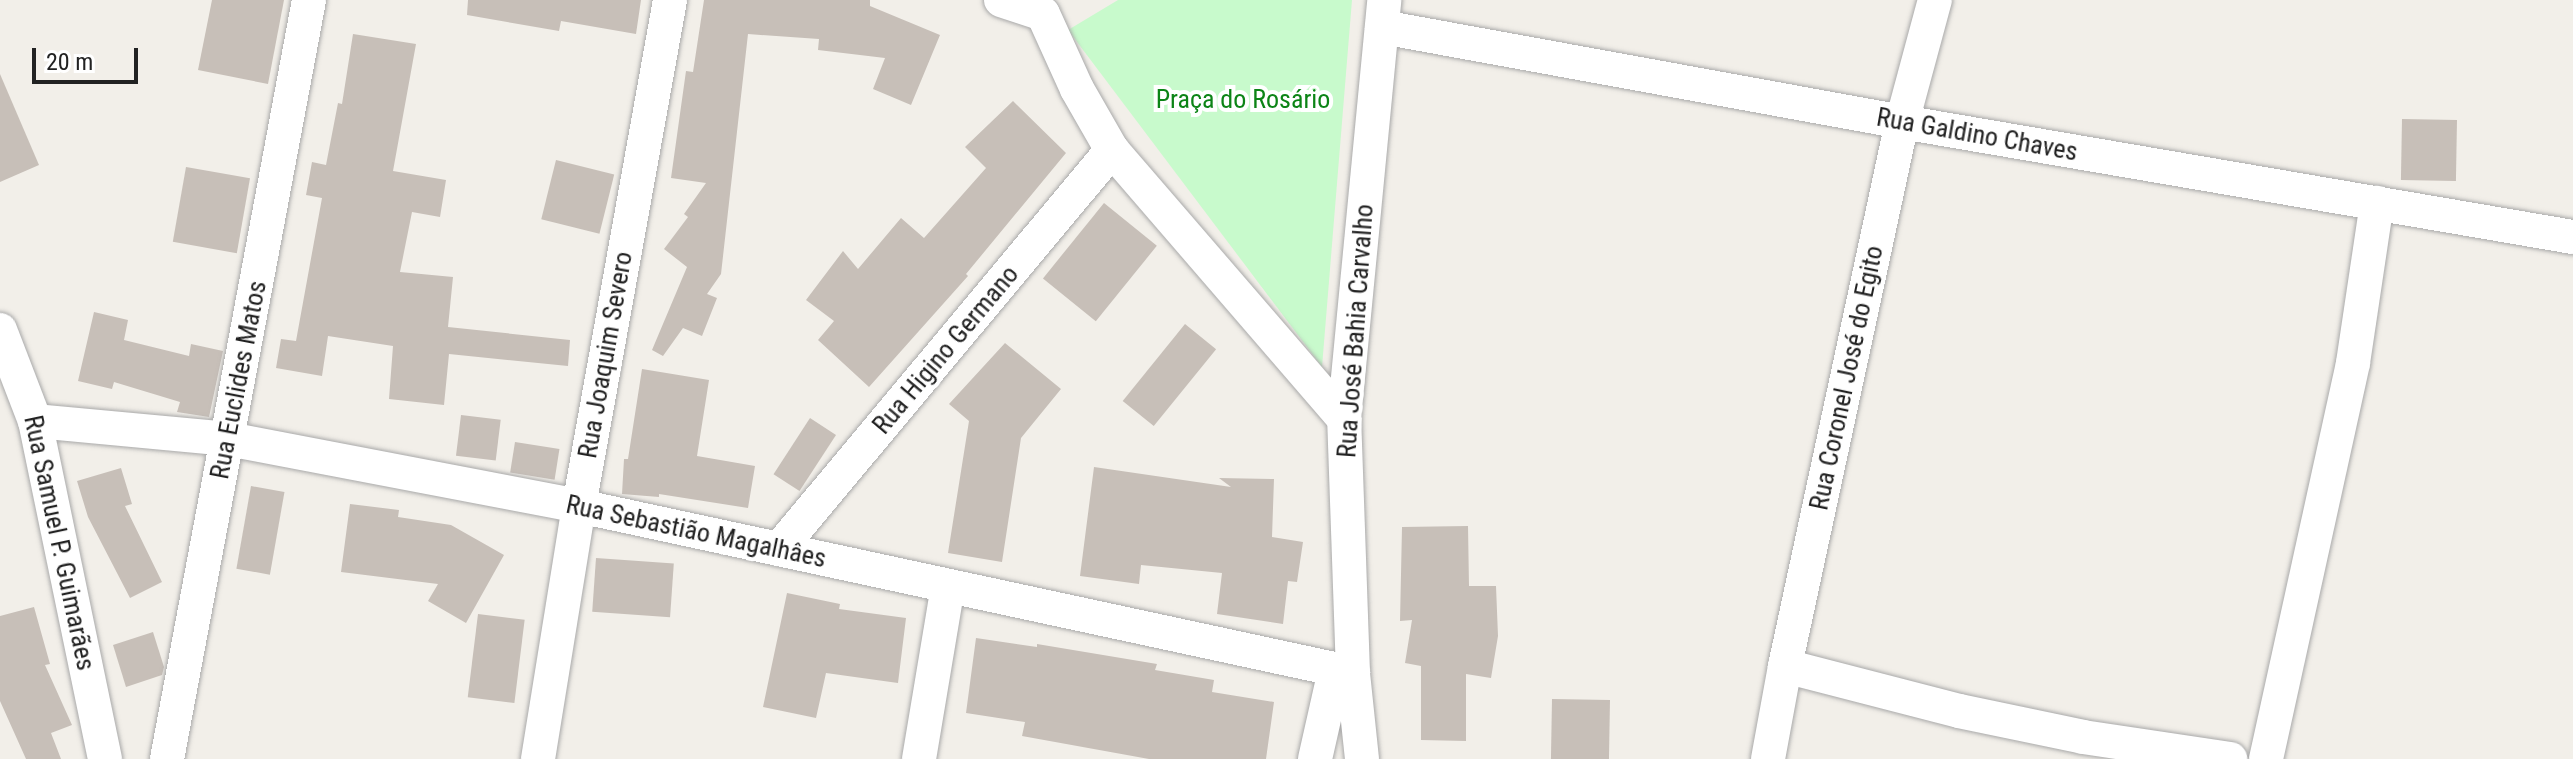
<!DOCTYPE html>
<html>
<head>
<meta charset="utf-8">
<style>
  body { margin:0 }
  #map { position:relative; width:2573px; height:759px; overflow:hidden; background:#f2efe9; font-family:"Roboto Condensed",sans-serif }
  div>[style] { position:absolute }
  .park>* { inset:0; background:#c8facc }
  .building>* { inset:0; background:#c7bfb8; transform-origin:0 0 }
  .roads { filter:drop-shadow(0 0 2px #a9a9a9) drop-shadow(0 0 2px #a9a9a9) }
  .minor>* { height:34px; margin:-17px; padding:0 17px; transform-origin:17px; border-radius:17px; background:#fff }
  span { translate:-50% -50%; white-space:nowrap; text-align:center; line-height:1.15; -webkit-text-stroke:8px #fff; paint-order:stroke }
  .park-label { font-size:26px; color:#0c8416 }
  .street-label { font-size:26px; color:#222 }
  .scale { position:absolute; left:32px; top:48px; width:106px; height:36px; box-sizing:border-box; border:4px solid #222; border-top:0; padding-left:10px; font-size:24px; line-height:28px; white-space:nowrap; color:#222; -webkit-text-stroke:6px #fff; paint-order:stroke }
</style>
</head>
<body>
<div id="map">
  <div class="park">
    <i style="clip-path:polygon(1118px 0,1352px 0,1322px 367px,1068px 30px)"></i>
  </div>
  <div class="building">
    <i style="clip-path:polygon(212px 0,284px 0,268px 84px,198px 70px)"></i>
    <i style="clip-path:polygon(468px 0,641px 0,636px 34px,561px 21px,559px 31px,467px 15px)"></i>
    <i style="clip-path:polygon(704px 0,870px 0,870px 6px,940px 35px,911px 105px,873px 89px,885px 58px,818px 50px,819px 39px,748px 34px,721px 274px,707px 294px,717px 298px,702px 336px,683px 328px,663px 356px,652px 350px,687px 267px,664px 249px,688px 217px,684px 214px,706px 183px,671px 178px,686px 71px,693px 72px)"></i>
    <i style="clip-path:polygon(353px 34px,416px 44px,393px 171px,446px 180px,440px 217px,412px 212px,400px 272px,453px 277px,448px 327px,570px 340px,568px 366px,449px 354px,444px 405px,389px 399px,393px 346px,328px 336px,322px 376px,276px 368px,281px 339px,296px 341px,322px 198px,306px 195px,312px 162px,326px 165px,338px 103px,342px 104px)"></i>
    <i style="clip-path:polygon(0 74px,39px 165px,0 182px)"></i>
    <i style="clip-path:polygon(1013px 101px,1066px 153px,966px 274px,968px 276px,869px 387px,818px 340px,834px 321px,806px 300px,843px 251px,858px 269px,901px 218px,924px 238px,986px 168px,965px 147px)"></i>
    <i style="left:2402px;top:119px;width:55px;height:61px;rotate:1deg"></i>
    <i style="left:556px;top:160px;width:60px;height:61px;rotate:14deg"></i>
    <i style="left:186px;top:167px;width:65px;height:76px;rotate:10deg"></i>
    <i style="left:1104px;top:203px;width:68px;height:97px;rotate:39deg"></i>
    <i style="clip-path:polygon(94px 312px,128px 320px,124px 340px,189px 356px,191px 344px,223px 351px,209px 417px,177px 412px,180px 402px,114px 382px,112px 389px,78px 381px)"></i>
    <i style="left:1185px;top:324px;width:40px;height:99px;rotate:39deg"></i>
    <i style="clip-path:polygon(1005px 343px,1061px 389px,1021px 438px,1002px 562px,948px 553px,969px 421px,949px 404px)"></i>
    <i style="clip-path:polygon(642px 369px,709px 380px,697px 456px,755px 466px,748px 508px,659px 494px,659px 497px,622px 494px,624px 459px,628px 459px)"></i>
    <i style="left:461px;top:415px;width:40px;height:41px;rotate:7deg"></i>
    <i style="left:810px;top:418px;width:31px;height:67px;rotate:33deg"></i>
    <i style="left:515px;top:442px;width:45px;height:31px;rotate:9deg"></i>
    <i style="clip-path:polygon(1094px 467px,1231px 487px,1219px 478px,1274px 479px,1272px 537px,1303px 542px,1297px 582px,1288px 581px,1283px 624px,1217px 614px,1222px 573px,1141px 565px,1139px 584px,1080px 576px)"></i>
    <i style="clip-path:polygon(121px 468px,132px 504px,125px 506px,162px 582px,130px 598px,88px 517px,77px 481px)"></i>
    <i style="left:251px;top:486px;width:34px;height:84px;rotate:10deg"></i>
    <i style="clip-path:polygon(350px 504px,399px 510px,398px 517px,451px 525px,504px 555px,466px 623px,428px 601px,438px 584px,341px 572px)"></i>
    <i style="clip-path:polygon(1468px 526px,1469px 586px,1496px 586px,1498px 636px,1491px 678px,1466px 674px,1466px 741px,1421px 740px,1421px 666px,1405px 663px,1412px 620px,1400px 621px,1402px 527px)"></i>
    <i style="left:596px;top:558px;width:78px;height:54px;rotate:4deg"></i>
    <i style="clip-path:polygon(787px 593px,840px 604px,839px 609px,906px 618px,898px 683px,826px 673px,816px 718px,763px 707px)"></i>
    <i style="clip-path:polygon(34px 607px,50px 664px,45px 665px,72px 725px,51px 733px,61px 759px,26px 759px,0 701px,0 616px)"></i>
    <i style="left:478px;top:614px;width:47px;height:84px;rotate:7deg"></i>
    <i style="clip-path:polygon(153px 632px,164px 667px,162px 675px,126px 687px,113px 645px)"></i>
    <i style="clip-path:polygon(976px 638px,1037px 647px,1037px 644px,1157px 664px,1155px 670px,1214px 680px,1212px 692px,1274px 702px,1266px 759px,1149px 759px,1022px 736px,1025px 722px,966px 713px)"></i>
    <i style="left:1552px;top:699px;width:58px;height:60px;rotate:1deg"></i>
  </div>
  <div class="roads">
    <div class="minor">
      <i style="left:1001px;top:0;width:44px;rotate:18.4deg"></i>
      <i style="left:1043px;top:14px;width:82px;rotate:65.6deg"></i>
      <i style="left:1077px;top:89px;width:70px;rotate:60.2deg"></i>
      <i style="left:1112px;top:150px;width:355px;rotate:49.2deg"></i>
      <i style="left:1382px;top:27px;width:529px;rotate:10.35deg"></i>
      <i style="left:1902px;top:122px;width:681px;rotate:9.73deg"></i>
      <i style="left:0;top:330px;width:97px;rotate:69deg"></i>
      <i style="left:35px;top:421px;width:345px;rotate:78.3deg"></i>
      <i style="left:35px;top:421px;width:194px;rotate:5.3deg"></i>
      <i style="left:228px;top:439px;width:357px;rotate:10.8deg"></i>
      <i style="left:579px;top:506px;width:792px;rotate:12.18deg"></i>
      <i style="left:779px;top:549px;width:520px;rotate:-50.15deg"></i>
      <i style="left:1785px;top:666px;width:180px;rotate:14.5deg"></i>
      <i style="left:1959px;top:711px;width:127px;rotate:11.8deg"></i>
      <i style="left:2083px;top:737px;width:149px;rotate:8.5deg"></i>
      <i style="left:167px;top:759px;width:772px;rotate:-79.4deg"></i>
      <i style="left:538px;top:759px;width:256px;rotate:-80.8deg"></i>
      <i style="left:579px;top:506px;width:514px;rotate:-79.8deg"></i>
      <i style="left:919px;top:759px;width:175px;rotate:-80.5deg"></i>
      <i style="left:1315px;top:759px;width:91px;rotate:-77.3deg"></i>
      <i style="left:1362px;top:759px;width:86px;rotate:-96deg"></i>
      <i style="left:1353px;top:673px;width:254px;rotate:-92deg"></i>
      <i style="left:1344px;top:419px;width:421px;rotate:-84.5deg"></i>
      <i style="left:1768px;top:759px;width:95px;rotate:-79.6deg"></i>
      <i style="left:1785px;top:666px;width:556px;rotate:-77.86deg"></i>
      <i style="left:1902px;top:122px;width:126px;rotate:-74.9deg"></i>
      <i style="left:2266px;top:759px;width:405px;rotate:-77.6deg"></i>
      <i style="left:2353px;top:363px;width:162px;rotate:-81.5deg"></i>
    </div>
  </div>
  <div class="park-label">
    <span style="left:1243px;top:100px">Praça do Rosário</span>
  </div>
  <div class="street-label">
    <span style="left:1977px;top:135px;rotate:10deg">Rua Galdino Chaves</span>
    <span style="left:1356px;top:331px;rotate:-86deg">Rua José Bahia Carvalho</span>
    <span style="left:946px;top:350px;rotate:-50deg">Rua Higino Germano</span>
    <span style="left:606px;top:355px;rotate:-80deg">Rua Joaquim Severo</span>
    <span style="left:1847px;top:378px;rotate:-78deg">Rua Coronel José do Egito</span>
    <span style="left:239px;top:380px;rotate:-79deg">Rua Euclides Matos</span>
    <span style="left:696px;top:532px;rotate:12deg">Rua Sebastião Magalhâes</span>
    <span style="left:59px;top:543px;rotate:78deg">Rua Samuel P. Guimarães</span>
  </div>
  <div class="scale">20 m</div>
</div>
</body>
</html>
